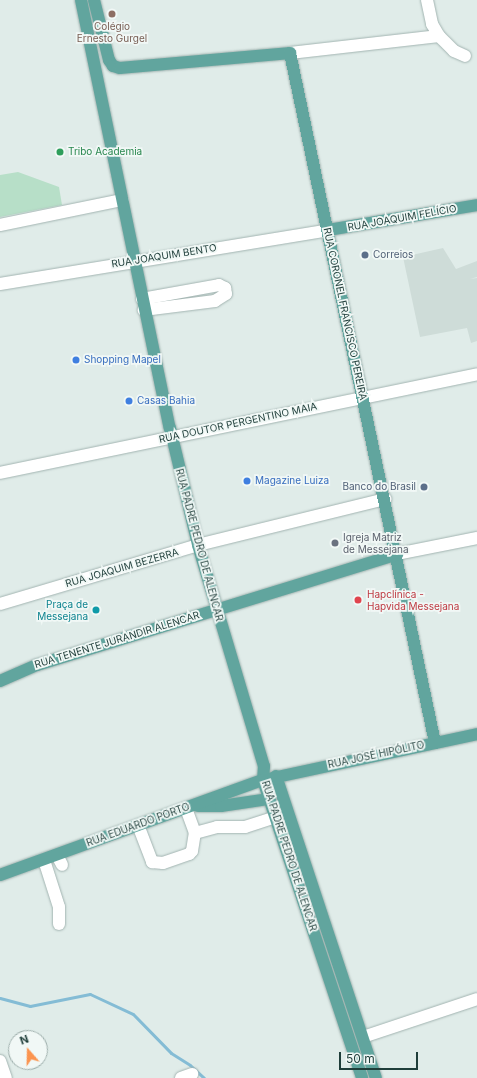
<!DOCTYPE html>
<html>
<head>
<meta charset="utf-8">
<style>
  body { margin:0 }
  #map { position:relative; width:477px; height:1078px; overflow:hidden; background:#e0ece9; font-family:Inter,sans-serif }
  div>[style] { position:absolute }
  .built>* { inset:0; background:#cedcd8 }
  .green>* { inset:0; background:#b7dfc8 }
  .stream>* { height:3px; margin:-1.5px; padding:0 1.5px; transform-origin:1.5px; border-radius:1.5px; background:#84bcd5 }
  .roads { filter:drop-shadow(0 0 1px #a2b4b1) drop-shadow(0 0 1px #a2b4b1) }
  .minor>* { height:12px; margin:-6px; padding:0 6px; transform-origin:6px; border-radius:6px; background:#fff }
  .major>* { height:12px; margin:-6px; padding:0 6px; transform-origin:6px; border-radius:6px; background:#61a59e }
  .dots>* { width:11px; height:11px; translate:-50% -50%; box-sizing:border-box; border:2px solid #f1f8f6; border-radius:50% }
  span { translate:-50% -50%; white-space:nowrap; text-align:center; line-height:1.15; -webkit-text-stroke:3.5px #f1f8f6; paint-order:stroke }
  .education-label { font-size:10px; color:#785e54 }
  .leisure-label { font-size:10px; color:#27864d }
  .left { translate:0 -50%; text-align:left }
  .street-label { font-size:10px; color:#1f3e3a }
  .service-label { font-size:10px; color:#4e5e75 }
  .right { translate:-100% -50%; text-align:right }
  .shop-label { font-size:10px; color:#366cbe }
  .worship-label { font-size:10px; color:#5b616d }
  .health-label { font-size:10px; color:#be3a42 }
  .culture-label { font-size:10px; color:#0d838f }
  .north { position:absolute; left:8px; top:1030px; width:40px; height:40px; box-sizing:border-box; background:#f1f8f6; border:1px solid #9daeab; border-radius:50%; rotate:340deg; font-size:11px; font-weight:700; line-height:16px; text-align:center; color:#1f3e3a }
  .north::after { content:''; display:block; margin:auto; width:14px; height:18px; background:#fb944f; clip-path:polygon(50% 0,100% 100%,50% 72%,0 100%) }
  .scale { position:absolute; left:339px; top:1052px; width:79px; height:18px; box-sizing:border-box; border:2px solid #1f3e3a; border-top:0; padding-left:5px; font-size:12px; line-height:14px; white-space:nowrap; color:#1f3e3a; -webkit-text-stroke:3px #f1f8f6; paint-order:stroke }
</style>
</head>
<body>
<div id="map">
  <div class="built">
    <i style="clip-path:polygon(443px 248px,456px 269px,477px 261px,477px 277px,470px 279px,477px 278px,477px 341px,471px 343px,467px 328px,420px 337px,403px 257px)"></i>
  </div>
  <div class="green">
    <i style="clip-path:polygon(18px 172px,59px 187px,62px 205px,0 217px,0 175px)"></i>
  </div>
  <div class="stream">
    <i style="left:0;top:998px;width:31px;rotate:15deg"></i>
    <i style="left:30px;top:1006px;width:61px;rotate:-11.3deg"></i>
    <i style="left:90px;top:994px;width:47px;rotate:24.9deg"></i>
    <i style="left:133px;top:1014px;width:54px;rotate:45.7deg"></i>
    <i style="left:171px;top:1053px;width:22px;rotate:32deg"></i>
    <i style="left:190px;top:1065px;width:19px;rotate:43deg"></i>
  </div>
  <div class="roads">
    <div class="minor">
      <i style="left:427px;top:0;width:25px;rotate:78deg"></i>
      <i style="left:432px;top:24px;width:14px;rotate:60deg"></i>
      <i style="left:290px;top:53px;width:150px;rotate:-6.5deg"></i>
      <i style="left:439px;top:36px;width:21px;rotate:45deg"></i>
      <i style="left:454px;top:51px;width:12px;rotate:24deg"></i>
      <i style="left:0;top:225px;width:125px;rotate:-11.6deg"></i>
      <i style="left:0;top:284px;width:332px;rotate:-9.3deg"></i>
      <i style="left:142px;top:299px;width:78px;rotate:-10.3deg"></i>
      <i style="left:219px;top:285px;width:7px;rotate:27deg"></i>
      <i style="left:225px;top:288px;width:6px;rotate:81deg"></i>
      <i style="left:226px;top:294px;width:13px;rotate:148deg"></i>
      <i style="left:215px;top:301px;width:72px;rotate:172.8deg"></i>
      <i style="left:0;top:473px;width:487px;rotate:-11.7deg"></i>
      <i style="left:397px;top:554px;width:82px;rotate:-11.3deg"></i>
      <i style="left:0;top:604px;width:207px;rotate:-16.6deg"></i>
      <i style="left:198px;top:545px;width:193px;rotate:-13.8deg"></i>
      <i style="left:138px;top:825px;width:40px;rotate:69deg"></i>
      <i style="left:152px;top:862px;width:11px;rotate:5deg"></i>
      <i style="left:163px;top:863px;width:28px;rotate:-19deg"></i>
      <i style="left:189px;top:854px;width:4px;rotate:-45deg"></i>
      <i style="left:192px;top:851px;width:18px;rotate:-81deg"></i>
      <i style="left:195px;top:833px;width:27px;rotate:-110deg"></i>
      <i style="left:195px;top:833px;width:23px;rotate:-15deg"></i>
      <i style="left:217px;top:827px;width:28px"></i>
      <i style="left:245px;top:827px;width:32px;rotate:-18deg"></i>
      <i style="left:57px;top:855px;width:11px;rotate:63deg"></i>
      <i style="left:44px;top:860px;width:49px;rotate:72.3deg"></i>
      <i style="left:59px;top:907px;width:17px;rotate:90deg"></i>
      <i style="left:363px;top:1037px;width:120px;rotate:-18.4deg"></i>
      <i style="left:0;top:1061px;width:18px;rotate:71deg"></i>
      <i style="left:181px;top:1078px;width:12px;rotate:-20deg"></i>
    </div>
    <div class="major">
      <i style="left:81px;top:0;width:437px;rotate:78.3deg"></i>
      <i style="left:170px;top:428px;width:120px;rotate:76.5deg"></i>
      <i style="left:198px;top:545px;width:231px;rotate:73.4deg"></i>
      <i style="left:264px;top:766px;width:14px;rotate:94deg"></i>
      <i style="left:263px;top:780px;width:314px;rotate:71.6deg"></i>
      <i style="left:94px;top:0;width:62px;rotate:76deg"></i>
      <i style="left:109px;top:60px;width:7px;rotate:56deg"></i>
      <i style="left:113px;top:66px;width:7px;rotate:16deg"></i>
      <i style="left:120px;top:68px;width:171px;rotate:-5deg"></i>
      <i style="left:290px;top:53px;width:705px;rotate:78.13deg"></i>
      <i style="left:328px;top:230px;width:151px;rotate:-9.5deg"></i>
      <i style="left:0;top:681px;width:40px;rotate:-23.4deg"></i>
      <i style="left:37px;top:665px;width:377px;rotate:-17.1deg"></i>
      <i style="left:276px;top:776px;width:318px;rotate:71.7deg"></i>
      <i style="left:198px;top:806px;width:23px"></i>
      <i style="left:221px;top:806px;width:49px;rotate:-8.3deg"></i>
      <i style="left:0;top:875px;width:280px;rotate:-19.9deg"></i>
      <i style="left:263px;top:780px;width:219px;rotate:-12.1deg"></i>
    </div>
  </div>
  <div class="dots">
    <i style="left:112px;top:14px;background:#8d6e63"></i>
    <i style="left:60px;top:152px;background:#2e9e5b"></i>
    <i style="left:365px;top:255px;background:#5c6f8a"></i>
    <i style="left:76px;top:360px;background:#3f7fe0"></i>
    <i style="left:129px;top:401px;background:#3f7fe0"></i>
    <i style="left:247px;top:481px;background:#3f7fe0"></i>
    <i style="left:424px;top:487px;background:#5c6f8a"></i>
    <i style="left:335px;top:543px;background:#6b7280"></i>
    <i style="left:358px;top:600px;background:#e0444e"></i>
    <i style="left:96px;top:610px;background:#0f9aa8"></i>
  </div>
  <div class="education-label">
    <span style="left:112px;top:32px">Colégio<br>Ernesto Gurgel</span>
  </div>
  <div class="leisure-label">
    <span class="left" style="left:68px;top:152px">Tribo Academia</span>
  </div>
  <div class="street-label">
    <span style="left:402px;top:218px;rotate:-10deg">RUA JOAQUIM FELÍCIO</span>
    <span style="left:164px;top:256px;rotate:-9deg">RUA JOAQUIM BENTO</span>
    <span style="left:345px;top:314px;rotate:78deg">RUA CORONEL FRANCISCO PEREIRA</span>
    <span style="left:238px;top:423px;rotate:-12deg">RUA DOUTOR PERGENTINO MAIA</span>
    <span style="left:199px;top:545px;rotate:75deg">RUA PADRE PEDRO DE ALENCAR</span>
    <span style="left:122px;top:568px;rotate:-16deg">RUA JOAQUIM BEZERRA</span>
    <span style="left:117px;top:640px;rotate:-17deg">RUA TENENTE JURANDIR ALENCAR</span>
    <span style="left:376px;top:755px;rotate:-12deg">RUA JOSÉ HIPÓLITO</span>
    <span style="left:138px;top:825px;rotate:-20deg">RUA EDUARDO PORTO</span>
    <span style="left:289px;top:856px;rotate:72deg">RUA PADRE PEDRO DE ALENCAR</span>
  </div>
  <div class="service-label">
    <span class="left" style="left:373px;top:255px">Correios</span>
    <span class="right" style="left:416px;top:487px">Banco do Brasil</span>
  </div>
  <div class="shop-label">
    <span class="left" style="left:84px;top:360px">Shopping Mapel</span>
    <span class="left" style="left:137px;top:401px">Casas Bahia</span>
    <span class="left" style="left:255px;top:481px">Magazine Luiza</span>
  </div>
  <div class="worship-label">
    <span class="left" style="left:343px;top:543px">Igreja Matriz<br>de Messejana</span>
  </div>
  <div class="health-label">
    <span class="left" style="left:367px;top:600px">Hapclínica -<br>Hapvida Messejana</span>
  </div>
  <div class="culture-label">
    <span class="right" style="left:88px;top:610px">Praça de<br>Messejana</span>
  </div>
  <div class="north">N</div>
  <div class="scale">50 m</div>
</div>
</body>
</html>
